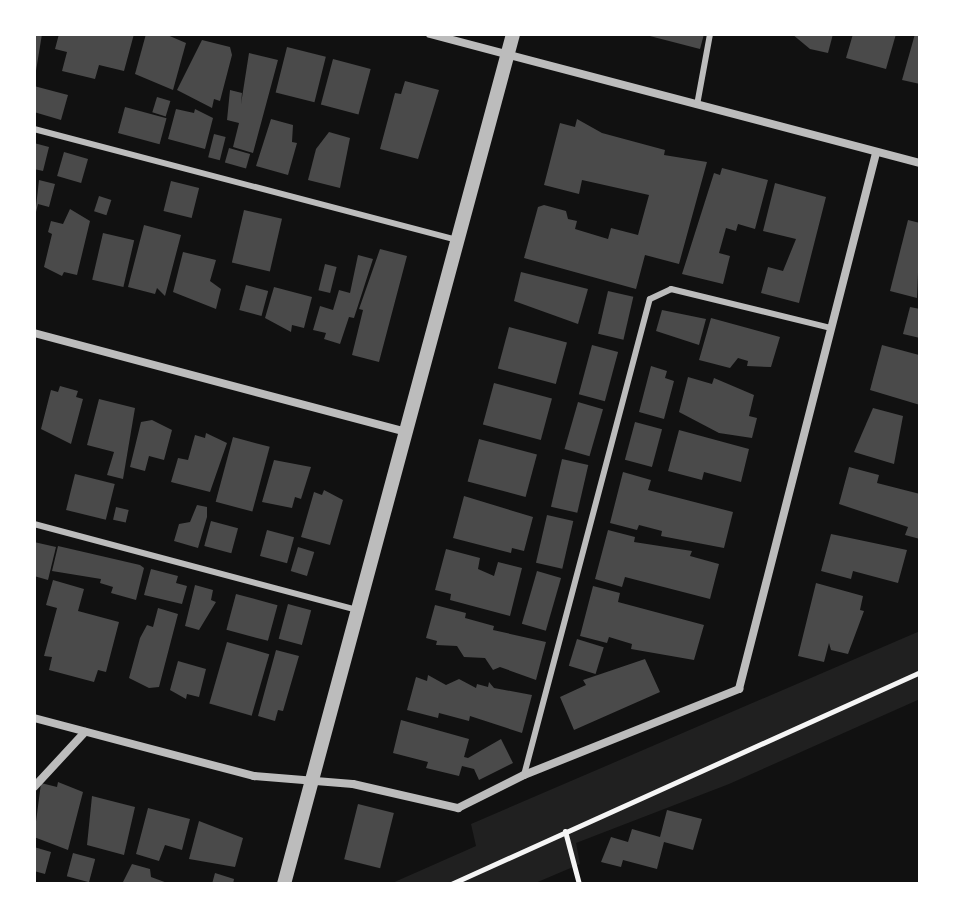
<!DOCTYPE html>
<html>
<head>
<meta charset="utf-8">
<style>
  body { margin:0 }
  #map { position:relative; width:954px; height:918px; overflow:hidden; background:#111; font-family:"Space Grotesk",sans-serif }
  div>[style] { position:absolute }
  .green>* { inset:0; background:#202020 }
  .building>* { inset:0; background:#4a4a4a; transform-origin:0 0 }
  .path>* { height:5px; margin:-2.5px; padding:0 2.5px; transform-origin:2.5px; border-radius:2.5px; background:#f5f5f5 }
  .service>* { height:6px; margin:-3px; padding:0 3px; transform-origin:3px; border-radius:3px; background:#bcbcbc }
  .minor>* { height:8px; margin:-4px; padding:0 4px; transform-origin:4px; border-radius:4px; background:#bcbcbc }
  .tertiary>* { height:14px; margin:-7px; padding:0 7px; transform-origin:7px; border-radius:7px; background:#bcbcbc }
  span { translate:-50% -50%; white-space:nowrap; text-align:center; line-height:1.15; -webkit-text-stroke:6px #fff; paint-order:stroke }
  .frame { position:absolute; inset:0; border:36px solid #fff; pointer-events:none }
</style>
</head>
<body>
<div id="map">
  <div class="green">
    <i style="clip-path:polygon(920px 631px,920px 699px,729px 784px,576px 843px,580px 864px,533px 884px,390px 884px,476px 846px,471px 824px)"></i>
  </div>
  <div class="building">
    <i style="clip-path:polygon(34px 34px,42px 34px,35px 77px,34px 77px)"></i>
    <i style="clip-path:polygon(59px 34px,134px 34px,124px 71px,99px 65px,95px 79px,62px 71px,67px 52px,55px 49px)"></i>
    <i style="clip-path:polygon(146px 34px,165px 34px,186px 43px,173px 90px,135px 74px)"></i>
    <i style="clip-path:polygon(642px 34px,704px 34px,700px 49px)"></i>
    <i style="clip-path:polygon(792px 34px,833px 34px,828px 53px,810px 49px)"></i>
    <i style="clip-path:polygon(853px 34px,896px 34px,886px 69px,846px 58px)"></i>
    <i style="clip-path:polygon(915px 34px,920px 34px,920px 84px,902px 80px)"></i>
    <i style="clip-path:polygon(202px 40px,230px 47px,232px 55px,220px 101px,214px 99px,212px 108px,177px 90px)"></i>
    <i style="left:287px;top:47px;width:40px;height:47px;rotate:14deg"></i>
    <i style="clip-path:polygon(249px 53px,278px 60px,253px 153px,233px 147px,239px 123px,227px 120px,230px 90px,242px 93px,241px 104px)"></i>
    <i style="left:333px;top:59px;width:39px;height:47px;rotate:15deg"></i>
    <i style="clip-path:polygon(405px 81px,439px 90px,418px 159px,380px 149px,395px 93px,401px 94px)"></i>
    <i style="clip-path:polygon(34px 86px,68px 95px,61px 120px,34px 112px)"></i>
    <i style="left:157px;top:97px;width:14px;height:16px;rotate:17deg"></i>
    <i style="left:125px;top:107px;width:43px;height:27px;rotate:15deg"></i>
    <i style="clip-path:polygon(176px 109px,194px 113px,195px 109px,213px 118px,205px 149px,168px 139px)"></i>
    <i style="clip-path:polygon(271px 119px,293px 125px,292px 142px,297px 143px,288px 175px,256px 166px)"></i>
    <i style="clip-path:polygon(577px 119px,602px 133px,665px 150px,664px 155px,707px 162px,679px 264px,645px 255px,636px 289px,524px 258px,538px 207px,544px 205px,566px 211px,568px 219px,577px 221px,575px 229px,608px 239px,611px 228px,638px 235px,649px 195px,582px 180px,579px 194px,544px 185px,560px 123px,575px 127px)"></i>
    <i style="clip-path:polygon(329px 132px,350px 138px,340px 188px,308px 180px,316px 149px)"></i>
    <i style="left:214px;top:134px;width:12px;height:24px;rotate:14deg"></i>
    <i style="clip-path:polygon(34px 143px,49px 147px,43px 171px,34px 169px)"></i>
    <i style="left:229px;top:148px;width:22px;height:15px;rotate:16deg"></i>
    <i style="left:64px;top:152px;width:25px;height:25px;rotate:16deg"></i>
    <i style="clip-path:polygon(722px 168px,768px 180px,755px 229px,738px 224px,736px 231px,726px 228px,719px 253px,730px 256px,723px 284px,682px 274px,714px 173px,720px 175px)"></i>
    <i style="clip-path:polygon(39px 180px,55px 184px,49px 207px,38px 204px,35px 216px)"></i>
    <i style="left:171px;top:181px;width:29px;height:31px;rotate:14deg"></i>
    <i style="clip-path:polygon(775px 183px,826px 197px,799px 303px,761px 293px,768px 267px,783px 271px,796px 239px,763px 231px)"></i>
    <i style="left:99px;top:196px;width:13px;height:16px;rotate:18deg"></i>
    <i style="clip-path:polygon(70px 209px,90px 221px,77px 275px,64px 272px,62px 276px,44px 267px,52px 234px,48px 232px,51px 221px,63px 224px)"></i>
    <i style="left:244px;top:210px;width:39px;height:54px;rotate:13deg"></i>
    <i style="clip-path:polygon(908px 220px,920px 223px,917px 298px,890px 291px)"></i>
    <i style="clip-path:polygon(144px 225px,181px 235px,165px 296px,157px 288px,155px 294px,128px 287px)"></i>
    <i style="left:103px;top:233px;width:32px;height:48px;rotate:13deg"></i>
    <i style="clip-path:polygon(380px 249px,407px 256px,379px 362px,352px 355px,363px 310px,359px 309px)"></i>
    <i style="clip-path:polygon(183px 252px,216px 260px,210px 281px,221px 289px,216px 309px,173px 292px)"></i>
    <i style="clip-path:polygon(358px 255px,373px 259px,354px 318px,349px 317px,340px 344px,324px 339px,326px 333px,313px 330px,320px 306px,333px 310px,339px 290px,350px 293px)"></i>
    <i style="left:325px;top:264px;width:12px;height:27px;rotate:14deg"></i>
    <i style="clip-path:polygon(521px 272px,588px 289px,578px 324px,514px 301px)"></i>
    <i style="left:246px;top:285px;width:23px;height:26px;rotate:15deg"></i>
    <i style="clip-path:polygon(274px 287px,312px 297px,304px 328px,292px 325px,291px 332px,265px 318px)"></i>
    <i style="left:608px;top:291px;width:26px;height:44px;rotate:13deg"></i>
    <i style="clip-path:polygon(910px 307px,920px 309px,920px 338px,903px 334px)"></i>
    <i style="clip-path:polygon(662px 310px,706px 319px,699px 345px,656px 331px)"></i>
    <i style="clip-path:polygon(711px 318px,780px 337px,771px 367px,747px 366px,748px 361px,738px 358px,730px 368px,699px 360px)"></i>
    <i style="left:509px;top:327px;width:60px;height:43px;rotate:15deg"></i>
    <i style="left:592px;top:345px;width:27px;height:51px;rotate:15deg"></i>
    <i style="clip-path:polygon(882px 345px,919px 355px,920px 405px,870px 390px)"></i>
    <i style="clip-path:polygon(651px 366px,667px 371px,665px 378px,674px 381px,664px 419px,639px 412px)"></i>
    <i style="clip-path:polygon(688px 377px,712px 384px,714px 378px,754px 395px,749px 416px,757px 418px,752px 438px,719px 433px,679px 412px)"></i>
    <i style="left:494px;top:383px;width:60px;height:43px;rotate:15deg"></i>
    <i style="clip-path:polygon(60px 386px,78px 391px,76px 397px,83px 399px,71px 444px,41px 429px,51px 390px,58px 392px)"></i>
    <i style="clip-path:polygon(99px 399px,135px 408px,123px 479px,107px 475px,114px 452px,87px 445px)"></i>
    <i style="left:578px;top:402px;width:26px;height:49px;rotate:16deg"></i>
    <i style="clip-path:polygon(873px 408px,903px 416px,894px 464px,854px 452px)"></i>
    <i style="clip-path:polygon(152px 420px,172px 430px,164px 460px,149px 456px,145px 471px,130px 467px,141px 422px)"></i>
    <i style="left:635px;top:422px;width:28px;height:39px;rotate:15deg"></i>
    <i style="clip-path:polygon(679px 430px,749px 449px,741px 482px,704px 472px,702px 480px,668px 471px)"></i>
    <i style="clip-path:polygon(206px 433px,227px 443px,210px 492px,171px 482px,178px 458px,188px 460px,195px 435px,205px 438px)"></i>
    <i style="left:233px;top:437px;width:38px;height:67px;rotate:15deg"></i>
    <i style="left:479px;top:439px;width:60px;height:44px;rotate:15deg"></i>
    <i style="left:562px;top:459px;width:27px;height:49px;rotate:13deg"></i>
    <i style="clip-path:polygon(274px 460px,311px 467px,301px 499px,295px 497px,292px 508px,262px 502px)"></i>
    <i style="clip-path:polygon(849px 467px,879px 475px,877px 483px,920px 494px,920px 539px,905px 535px,908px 527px,839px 504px)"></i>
    <i style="clip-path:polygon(623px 472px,651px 480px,648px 490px,733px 512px,724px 548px,661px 536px,662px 531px,639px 525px,637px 530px,610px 523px)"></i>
    <i style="left:75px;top:474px;width:41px;height:37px;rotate:14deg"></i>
    <i style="clip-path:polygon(324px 490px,343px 500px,330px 545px,301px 537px,314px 492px,322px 495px)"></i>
    <i style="clip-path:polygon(464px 496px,533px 517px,524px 551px,512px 548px,511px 553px,453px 538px)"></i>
    <i style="clip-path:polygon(197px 505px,207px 507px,207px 517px,198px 548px,174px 541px,179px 524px,190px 522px)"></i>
    <i style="left:116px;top:507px;width:13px;height:13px;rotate:13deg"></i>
    <i style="left:547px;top:515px;width:27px;height:49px;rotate:13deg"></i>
    <i style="left:211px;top:521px;width:28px;height:26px;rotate:15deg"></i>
    <i style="left:267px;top:530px;width:28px;height:27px;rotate:15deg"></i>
    <i style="clip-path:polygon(608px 530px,635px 537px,634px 542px,692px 551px,690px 556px,719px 564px,710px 599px,625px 577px,622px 587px,595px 579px)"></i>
    <i style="clip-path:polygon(831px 534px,907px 550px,898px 583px,853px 571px,851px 579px,821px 571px)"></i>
    <i style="clip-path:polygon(34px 542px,56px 547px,48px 580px,34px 576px)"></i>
    <i style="clip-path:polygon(58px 546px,140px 565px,144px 568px,136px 600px,111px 593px,113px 587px,100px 583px,101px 579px,52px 571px)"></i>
    <i style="left:298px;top:547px;width:17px;height:25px;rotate:17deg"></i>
    <i style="clip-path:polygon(446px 549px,480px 558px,478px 569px,494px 576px,498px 562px,522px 568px,510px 616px,450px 600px,451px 594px,435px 590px)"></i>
    <i style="clip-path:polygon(151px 569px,178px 576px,176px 583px,187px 586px,182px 604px,144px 595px)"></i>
    <i style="left:537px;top:571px;width:25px;height:55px;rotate:16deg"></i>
    <i style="clip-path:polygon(53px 580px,84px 589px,78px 611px,119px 622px,106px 672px,98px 670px,94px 682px,49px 670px,52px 657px,44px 656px,57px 608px,46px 605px)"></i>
    <i style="clip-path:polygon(816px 583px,863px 596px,860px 610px,864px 611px,848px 654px,831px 650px,829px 643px,824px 662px,798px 656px)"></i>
    <i style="clip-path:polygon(195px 585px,213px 590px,211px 600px,216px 602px,199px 630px,185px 626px)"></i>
    <i style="clip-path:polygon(593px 586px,620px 593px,618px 602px,704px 625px,694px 660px,631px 649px,632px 644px,609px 637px,607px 643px,580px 636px)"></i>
    <i style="left:236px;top:594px;width:43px;height:37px;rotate:15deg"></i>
    <i style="left:288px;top:604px;width:24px;height:36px;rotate:15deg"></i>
    <i style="clip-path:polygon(435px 605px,466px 613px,465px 618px,494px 626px,493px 630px,546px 642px,536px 680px,500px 667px,493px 670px,485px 658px,464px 657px,457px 646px,436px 645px,437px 641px,426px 638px)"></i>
    <i style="clip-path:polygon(158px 608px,178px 614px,159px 687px,149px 688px,129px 678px,140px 638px,147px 625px,153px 627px)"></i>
    <i style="left:577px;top:639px;width:28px;height:28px;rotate:17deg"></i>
    <i style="left:227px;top:642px;width:44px;height:64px;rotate:16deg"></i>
    <i style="clip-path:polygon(276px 650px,299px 656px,283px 711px,278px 710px,275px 721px,258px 716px)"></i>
    <i style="clip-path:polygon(645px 659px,660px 692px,574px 730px,560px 697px,586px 685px,583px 680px)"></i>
    <i style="clip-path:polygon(178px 661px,206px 669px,199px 697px,187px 694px,186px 699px,170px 690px)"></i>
    <i style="clip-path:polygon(428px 675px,446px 685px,459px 679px,476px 688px,477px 684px,488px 687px,489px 682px,494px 688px,532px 695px,522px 733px,470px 716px,469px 721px,439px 713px,438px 718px,407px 710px,416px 677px,427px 681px)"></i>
    <i style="clip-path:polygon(401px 720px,469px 739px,464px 757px,468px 758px,501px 739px,513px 763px,479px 780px,474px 769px,462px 766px,459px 776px,426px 768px,428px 762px,393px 753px)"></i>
    <i style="clip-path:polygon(58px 782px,83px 792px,68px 850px,34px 837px,41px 783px,57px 787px)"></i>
    <i style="clip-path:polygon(92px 796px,135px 807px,124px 855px,87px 845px)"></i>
    <i style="left:358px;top:804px;width:37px;height:57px;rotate:14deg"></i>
    <i style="clip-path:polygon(148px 808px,190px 819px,182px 850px,165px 845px,159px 861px,136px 854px)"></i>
    <i style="clip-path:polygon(667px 810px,702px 819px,693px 850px,664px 842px,657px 869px,623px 860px,621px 867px,601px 862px,611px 837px,628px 842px,632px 829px,660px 837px)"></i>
    <i style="clip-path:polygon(199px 821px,243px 838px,235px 867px,189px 859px)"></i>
    <i style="clip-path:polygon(34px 847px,51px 852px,45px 874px,34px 871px)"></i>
    <i style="left:73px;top:853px;width:23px;height:24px;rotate:15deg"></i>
    <i style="clip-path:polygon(132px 864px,150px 869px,151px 877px,170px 884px,122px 884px)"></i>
    <i style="clip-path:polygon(215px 873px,234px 879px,233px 884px,212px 884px)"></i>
  </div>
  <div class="path">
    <i style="left:565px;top:831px;width:55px;rotate:75.2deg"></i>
    <i style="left:451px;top:884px;width:515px;rotate:-24.32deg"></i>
  </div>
  <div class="service">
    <i style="left:697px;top:105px;width:72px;rotate:-79.6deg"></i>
    <i style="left:34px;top:129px;width:437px;rotate:14.7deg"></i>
    <i style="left:34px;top:524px;width:334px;rotate:14.9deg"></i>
    <i style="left:524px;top:775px;width:492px;rotate:-75.2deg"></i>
    <i style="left:650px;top:299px;width:23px;rotate:-25deg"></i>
    <i style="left:671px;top:289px;width:165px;rotate:13.7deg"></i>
  </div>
  <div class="minor">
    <i style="left:430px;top:34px;width:507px;rotate:14.75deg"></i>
    <i style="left:34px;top:333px;width:384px;rotate:14.9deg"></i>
    <i style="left:34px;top:718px;width:228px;rotate:14.8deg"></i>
    <i style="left:254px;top:776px;width:99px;rotate:4.6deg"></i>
    <i style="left:353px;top:784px;width:108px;rotate:12.9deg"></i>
    <i style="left:458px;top:808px;width:74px;rotate:-26.6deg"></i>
    <i style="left:524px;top:775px;width:232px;rotate:-21.8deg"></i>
    <i style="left:739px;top:689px;width:553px;rotate:-75.66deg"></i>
    <i style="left:34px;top:787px;width:75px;rotate:-47.2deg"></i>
  </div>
  <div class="tertiary">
    <i style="left:284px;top:884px;width:880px;rotate:-74.92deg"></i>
  </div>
  <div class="frame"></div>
</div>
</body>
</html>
